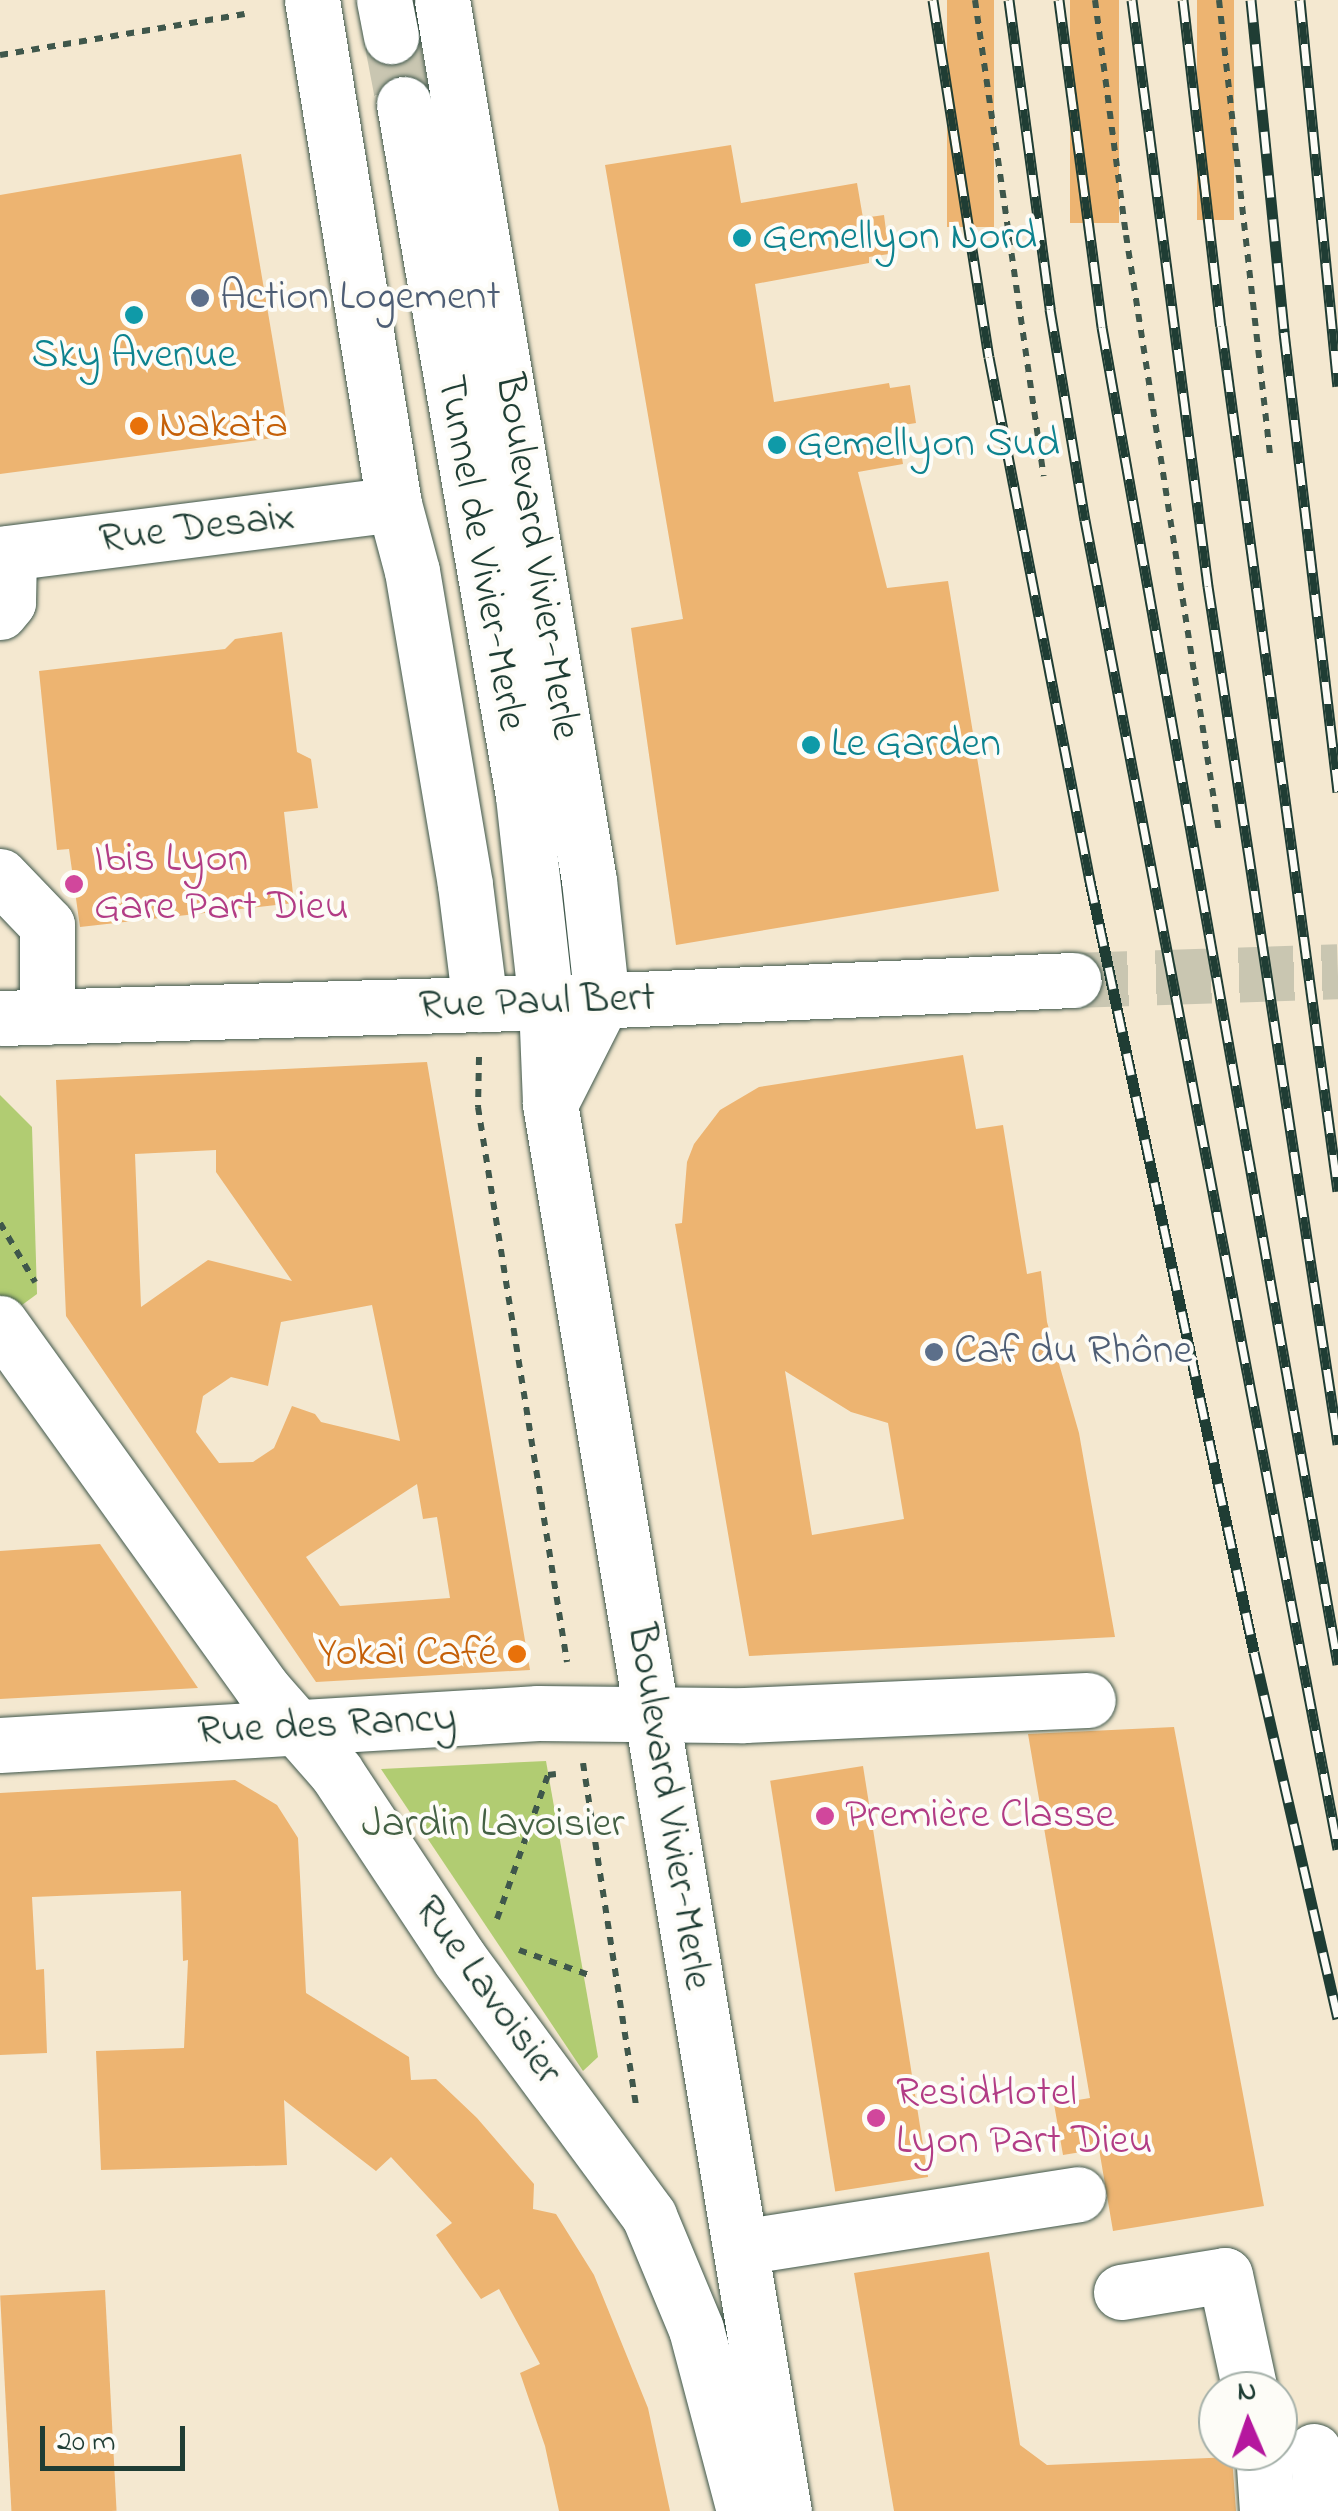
<!DOCTYPE html>
<html>
<head>
<meta charset="utf-8">
<style>
  body { margin:0 }
  #map { position:relative; width:1338px; height:2511px; overflow:hidden; background:#f4e8d0; font-family:"Indie Flower",sans-serif }
  div>[style] { position:absolute }
  .green>* { inset:0; background:#b1cc72 }
  .building>* { inset:0; background:#edb471; transform-origin:0 0 }
  .major-tunnel>* { height:55px; margin-top:-27.5px; transform-origin:0; background:repeating-linear-gradient(90deg,#c9c6b1 0 55px,transparent 0 83px) }
  .path>* { height:6px; margin-top:-3px; transform-origin:0; background:repeating-linear-gradient(90deg,#3f574b 0 8px,transparent 0 16px) }
  .roads { filter:drop-shadow(0 0 2px #3f574b) drop-shadow(0 0 2px #3f574b) }
  .minor>* { height:55px; margin:-27.5px; padding:0 27.5px; transform-origin:27.5px; border-radius:27.5px; background:#fff }
  .major>* { height:55px; margin:-27.5px; padding:0 27.5px; transform-origin:27.5px; border-radius:27.5px; background:#fff }
  .rail>* { height:11px; margin-top:-5.5px; transform-origin:0; background:repeating-linear-gradient(90deg,#fdfcf7 0 22px,#1f3d34 0 44px); box-sizing:border-box; border-block:2px solid #1f3d34 }
  .dots>* { width:28px; height:28px; translate:-50% -50%; box-sizing:border-box; border:5px solid #fdfcf7; border-radius:50% }
  span { translate:-50% -50%; white-space:nowrap; text-align:center; line-height:1.15; -webkit-text-stroke:8px #fdfcf7; paint-order:stroke }
  .culture-label { font-size:42px; color:#0d838f }
  .left { translate:0 -50%; text-align:left }
  .service-label { font-size:42px; color:#4e5e75 }
  .food-label { font-size:42px; color:#c56008 }
  .right { translate:-100% -50%; text-align:right }
  .street-label { font-size:42px; color:#1f3d34 }
  .hotel-label { font-size:42px; color:#b23c85 }
  .park-label { font-size:42px; color:#446144 }
  .north { position:absolute; left:1198px; top:2371px; width:100px; height:100px; box-sizing:border-box; background:#fdfcf7; border:2px solid #a4b0a9; border-radius:50%; rotate:358deg; font-size:28px; font-weight:700; line-height:40px; text-align:center; color:#1f3d34 }
  .north::after { content:''; display:block; margin:auto; width:35px; height:45px; background:#b5179e; clip-path:polygon(50% 0,100% 100%,50% 72%,0 100%) }
  .scale { position:absolute; left:40px; top:2426px; width:145px; height:45px; box-sizing:border-box; border:5px solid #1f3d34; border-top:0; padding-left:12px; font-size:30px; line-height:35px; white-space:nowrap; color:#1f3d34; -webkit-text-stroke:8px #fdfcf7; paint-order:stroke }
</style>
</head>
<body>
<div id="map">
  <div class="green">
    <i style="clip-path:polygon(0 1095px,32px 1127px,37px 1294px,7px 1316px,0 1308px)"></i>
    <i style="clip-path:polygon(546px 1761px,598px 2057px,583px 2071px,381px 1769px)"></i>
  </div>
  <div class="building">
    <i style="left:947px;top:0;width:47px;height:227px"></i>
    <i style="left:1070px;top:0;width:49px;height:223px"></i>
    <i style="left:1197px;top:0;width:37px;height:220px"></i>
    <i style="clip-path:polygon(731px 145px,741px 203px,857px 183px,863px 218px,884px 215px,889px 254px,869px 257px,869px 263px,755px 284px,774px 402px,889px 383px,890px 388px,910px 385px,916px 423px,897px 426px,903px 464px,858px 472px,887px 588px,948px 581px,999px 891px,676px 945px,631px 628px,683px 619px,605px 165px)"></i>
    <i style="clip-path:polygon(241px 154px,289px 436px,0 474px,0 195px)"></i>
    <i style="clip-path:polygon(282px 632px,297px 752px,311px 759px,318px 808px,284px 812px,294px 903px,80px 927px,69px 849px,57px 850px,39px 671px,225px 649px,235px 639px)"></i>
    <i style="clip-path:polygon(evenodd,963px 1055px,976px 1129px,1003px 1125px,1027px 1274px,1041px 1271px,1047px 1322px,1079px 1433px,1115px 1637px,749px 1656px,675px 1224px,682px 1223px,687px 1162px,694px 1144px,720px 1110px,759px 1087px,963px 1055px,785px 1371px,851px 1412px,888px 1423px,904px 1519px,812px 1535px,785px 1371px)"></i>
    <i style="clip-path:polygon(evenodd,427px 1062px,530px 1670px,316px 1682px,66px 1316px,56px 1080px,427px 1062px,216px 1150px,216px 1172px,292px 1281px,208px 1260px,141px 1307px,135px 1154px,216px 1150px,427px 1062px,372px 1305px,400px 1441px,321px 1422px,315px 1414px,292px 1406px,274px 1448px,253px 1462px,219px 1463px,196px 1432px,203px 1396px,231px 1377px,268px 1386px,281px 1322px,372px 1305px,427px 1062px,417px 1484px,423px 1519px,437px 1517px,450px 1598px,340px 1606px,306px 1557px,417px 1484px)"></i>
    <i style="clip-path:polygon(100px 1544px,198px 1688px,0 1699px,0 1551px)"></i>
    <i style="clip-path:polygon(1174px 1727px,1264px 2206px,1113px 2231px,1099px 2149px,1063px 2155px,1054px 2104px,1090px 2098px,1028px 1734px)"></i>
    <i style="left:863px;top:1766px;width:416px;height:94px;rotate:81deg"></i>
    <i style="clip-path:polygon(235px 1780px,277px 1805px,298px 1838px,306px 1993px,409px 2057px,411px 2080px,436px 2079px,477px 2118px,534px 2184px,533px 2209px,556px 2214px,594px 2275px,648px 2408px,670px 2511px,559px 2511px,545px 2446px,520px 2373px,540px 2364px,499px 2289px,481px 2299px,436px 2235px,452px 2223px,391px 2157px,376px 2171px,284px 2100px,287px 2165px,101px 2170px,96px 2051px,184px 2048px,188px 1960px,183px 1961px,181px 1891px,32px 1897px,36px 1970px,44px 1969px,47px 2053px,0 2055px,0 1793px)"></i>
    <i style="clip-path:polygon(989px 2252px,1020px 2445px,1047px 2465px,1232px 2457px,1236px 2511px,894px 2511px,854px 2273px)"></i>
    <i style="left:105px;top:2290px;width:221px;height:105px;rotate:87deg"></i>
  </div>
  <div class="major-tunnel">
    <i style="left:391px;top:36px;width:69px;rotate:79.2deg"></i>
    <i style="left:1073px;top:980px;width:265px;rotate:-1.9deg"></i>
  </div>
  <div class="path">
    <i style="left:975px;top:0;width:481px;rotate:81.8deg"></i>
    <i style="left:1095px;top:0;width:237px;rotate:82.5deg"></i>
    <i style="left:1126px;top:235px;width:604px;rotate:81.15deg"></i>
    <i style="left:1219px;top:0;width:457px;rotate:83.6deg"></i>
    <i style="left:0;top:55px;width:248px;rotate:-9.5deg"></i>
    <i style="left:479px;top:1057px;width:50px;rotate:91.1deg"></i>
    <i style="left:478px;top:1107px;width:562px;rotate:80.89deg"></i>
    <i style="left:0;top:1223px;width:69px;rotate:59.3deg"></i>
    <i style="left:583px;top:1763px;width:348px;rotate:81.2deg"></i>
    <i style="left:497px;top:1919px;width:153px;rotate:-70.5deg"></i>
    <i style="left:548px;top:1775px;width:8px;rotate:-7deg"></i>
    <i style="left:519px;top:1950px;width:74px;rotate:19.7deg"></i>
  </div>
  <div class="roads">
    <div class="minor">
      <i style="left:312px;top:0;width:511px;rotate:80.76deg"></i>
      <i style="left:394px;top:504px;width:69px;rotate:75deg"></i>
      <i style="left:412px;top:571px;width:318px;rotate:80.4deg"></i>
      <i style="left:465px;top:885px;width:120px;rotate:82.8deg"></i>
      <i style="left:442px;top:0;width:892px;rotate:80.52deg"></i>
      <i style="left:589px;top:880px;width:122px;rotate:83.9deg"></i>
      <i style="left:602px;top:1001px;width:115px;rotate:116.8deg"></i>
      <i style="left:0;top:554px;width:397px;rotate:-7.2deg"></i>
      <i style="left:0;top:612px;width:13px;rotate:-51deg"></i>
      <i style="left:8px;top:602px;width:49px;rotate:-88.8deg"></i>
      <i style="left:0;top:876px;width:68px;rotate:46.2deg"></i>
      <i style="left:47px;top:925px;width:92px;rotate:90deg"></i>
      <i style="left:0;top:1018px;width:518px;rotate:-1.66deg"></i>
      <i style="left:0;top:1323px;width:451px;rotate:54.3deg"></i>
      <i style="left:263px;top:1689px;width:111px;rotate:48.7deg"></i>
      <i style="left:336px;top:1772px;width:223px;rotate:56.5deg"></i>
      <i style="left:459px;top:1958px;width:320px;rotate:53.6deg"></i>
      <i style="left:649px;top:2216px;width:122px;rotate:67.4deg"></i>
      <i style="left:696px;top:2329px;width:188px;rotate:75.2deg"></i>
      <i style="left:0;top:1745px;width:539px;rotate:-3.4deg"></i>
      <i style="left:538px;top:1713px;width:206px;rotate:0.6deg"></i>
      <i style="left:744px;top:1715px;width:344px;rotate:-2.5deg"></i>
      <i style="left:741px;top:2247px;width:341px;rotate:-8.9deg"></i>
      <i style="left:1121px;top:2292px;width:105px;rotate:-9.3deg"></i>
      <i style="left:1225px;top:2275px;width:119px;rotate:77.8deg"></i>
      <i style="left:1263px;top:2451px;width:60px;rotate:86.2deg"></i>
      <i style="left:1314px;top:2451px;width:18px;rotate:74deg"></i>
      <i style="left:1319px;top:2468px;width:43px;rotate:88.7deg"></i>
    </div>
    <div class="major">
      <i style="left:384px;top:0;width:37px;rotate:79deg"></i>
      <i style="left:404px;top:104px;width:702px;rotate:80.24deg"></i>
      <i style="left:523px;top:796px;width:208px;rotate:83.7deg"></i>
      <i style="left:546px;top:1003px;width:101px;rotate:87.7deg"></i>
      <i style="left:550px;top:1104px;width:1426px;rotate:80.56deg"></i>
      <i style="left:546px;top:1003px;width:528px;rotate:-2.5deg"></i>
    </div>
  </div>
  <div class="rail">
    <i style="left:933px;top:0;width:361px;rotate:81.1deg"></i>
    <i style="left:989px;top:357px;width:534px;rotate:79.09deg"></i>
    <i style="left:1090px;top:881px;width:788px;rotate:77.99deg"></i>
    <i style="left:1254px;top:1652px;width:376px;rotate:77.1deg"></i>
    <i style="left:1009px;top:0;width:312px;rotate:82.4deg"></i>
    <i style="left:1050px;top:309px;width:214px;rotate:80.6deg"></i>
    <i style="left:1085px;top:520px;width:1353px;rotate:79.22deg"></i>
    <i style="left:1059px;top:0;width:330px;rotate:82.5deg"></i>
    <i style="left:1102px;top:327px;width:1358px;rotate:79.99deg"></i>
    <i style="left:1132px;top:0;width:591px;rotate:82.61deg"></i>
    <i style="left:1208px;top:586px;width:868px;rotate:81.38deg"></i>
    <i style="left:1183px;top:0;width:328px;rotate:83.4deg"></i>
    <i style="left:1221px;top:326px;width:873px;rotate:82.3deg"></i>
    <i style="left:1251px;top:0;width:334px;rotate:84.3deg"></i>
    <i style="left:1284px;top:332px;width:463px;rotate:83.3deg"></i>
    <i style="left:1300px;top:0;width:388px;rotate:84.4deg"></i>
  </div>
  <div class="dots">
    <i style="left:742px;top:238px;background:#0f9aa8"></i>
    <i style="left:200px;top:298px;background:#5c6f8a"></i>
    <i style="left:134px;top:315px;background:#0f9aa8"></i>
    <i style="left:139px;top:426px;background:#e8710a"></i>
    <i style="left:777px;top:445px;background:#0f9aa8"></i>
    <i style="left:811px;top:745px;background:#0f9aa8"></i>
    <i style="left:74px;top:884px;background:#d1479c"></i>
    <i style="left:934px;top:1352px;background:#5c6f8a"></i>
    <i style="left:517px;top:1654px;background:#e8710a"></i>
    <i style="left:825px;top:1816px;background:#d1479c"></i>
    <i style="left:876px;top:2118px;background:#d1479c"></i>
  </div>
  <div class="culture-label">
    <span class="left" style="left:762px;top:238px">Gemellyon Nord</span>
    <span style="left:134px;top:356px">Sky Avenue</span>
    <span class="left" style="left:797px;top:445px">Gemellyon Sud</span>
    <span class="left" style="left:831px;top:745px">Le Garden</span>
  </div>
  <div class="service-label">
    <span class="left" style="left:220px;top:298px">Action Logement</span>
    <span class="left" style="left:954px;top:1352px">Caf du Rhône</span>
  </div>
  <div class="food-label">
    <span class="left" style="left:159px;top:426px">Nakata</span>
    <span class="right" style="left:497px;top:1654px">Yokai Café</span>
  </div>
  <div class="street-label">
    <span style="left:197px;top:529px;rotate:-7deg">Rue Desaix</span>
    <span style="left:480px;top:553px;rotate:80deg">Tunnel de Vivier-Merle</span>
    <span style="left:536px;top:557px;rotate:81deg">Boulevard Vivier-Merle</span>
    <span style="left:537px;top:1003px;rotate:-2deg">Rue Paul Bert</span>
    <span style="left:327px;top:1726px;rotate:-3deg">Rue des Rancy</span>
    <span style="left:668px;top:1807px;rotate:81deg">Boulevard Vivier-Merle</span>
    <span style="left:487px;top:1991px;rotate:54deg">Rue Lavoisier</span>
  </div>
  <div class="hotel-label">
    <span class="left" style="left:94px;top:884px">Ibis Lyon<br>Gare Part Dieu</span>
    <span class="left" style="left:845px;top:1816px">Première Classe</span>
    <span class="left" style="left:896px;top:2118px">ResidHotel<br>Lyon Part Dieu</span>
  </div>
  <div class="park-label">
    <span style="left:493px;top:1825px">Jardin Lavoisier</span>
  </div>
  <div class="north">N</div>
  <div class="scale">20 m</div>
</div>
</body>
</html>
